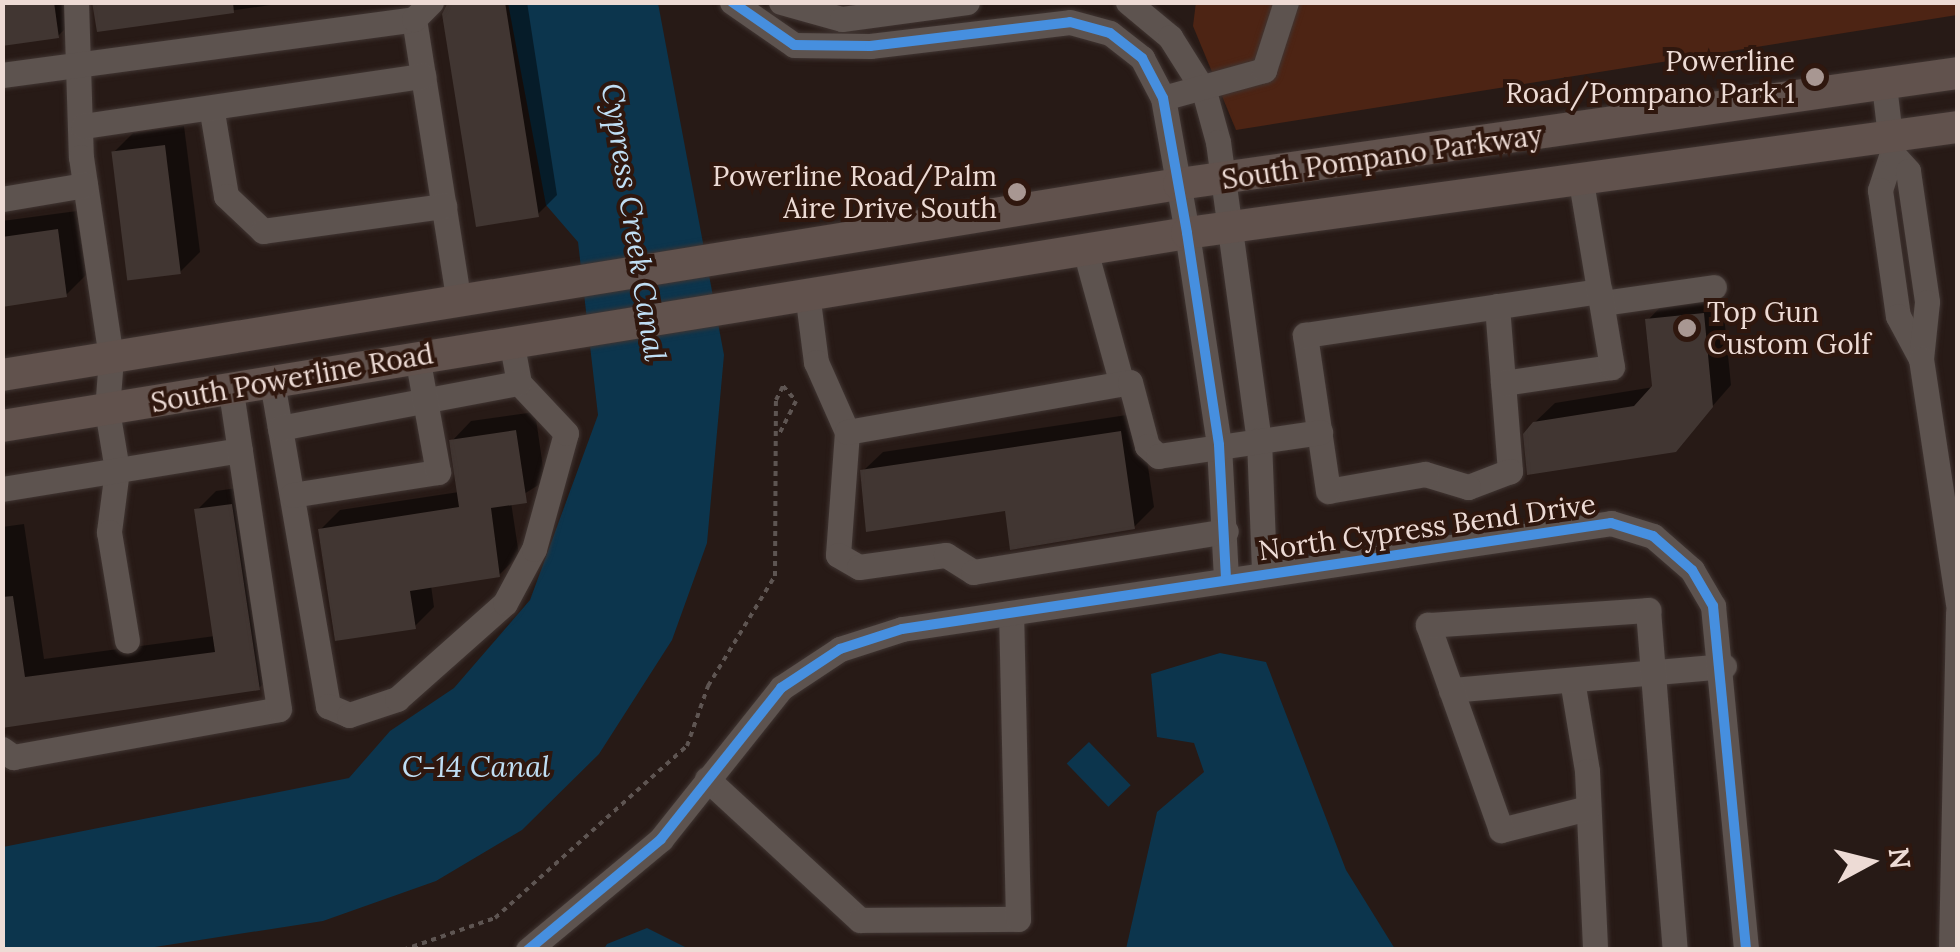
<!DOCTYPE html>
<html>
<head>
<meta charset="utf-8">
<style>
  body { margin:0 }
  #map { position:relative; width:1960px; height:952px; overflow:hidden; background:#271a16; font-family:Lora,serif }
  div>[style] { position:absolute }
  .green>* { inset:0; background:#4d2414 }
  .water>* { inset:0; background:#0c354d; transform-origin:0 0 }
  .shadow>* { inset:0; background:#0007 }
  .building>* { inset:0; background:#413632; transform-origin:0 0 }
  .path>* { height:4px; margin-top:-2px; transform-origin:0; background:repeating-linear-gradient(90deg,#5e5552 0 5px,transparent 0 10px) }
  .roads { filter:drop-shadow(0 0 2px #403532) drop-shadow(0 0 2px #403532) }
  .minor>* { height:25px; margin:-12.5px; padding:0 12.5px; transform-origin:12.5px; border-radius:12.5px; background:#5d534f }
  .major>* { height:32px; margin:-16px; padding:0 16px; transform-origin:16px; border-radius:16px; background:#61524d }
  .cycleway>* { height:10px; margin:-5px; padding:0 5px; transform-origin:5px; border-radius:5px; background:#468fdf }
  .dots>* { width:28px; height:28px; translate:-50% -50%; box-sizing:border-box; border:5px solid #2f170e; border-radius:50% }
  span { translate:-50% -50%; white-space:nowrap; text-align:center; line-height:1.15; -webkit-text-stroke:8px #2f170e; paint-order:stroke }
  .poi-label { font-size:28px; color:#eddbd5 }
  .right { translate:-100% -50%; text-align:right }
  .left { translate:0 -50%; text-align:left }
  .street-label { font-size:28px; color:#eddbd5 }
  .water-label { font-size:30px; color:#bfdef4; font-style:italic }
  .frame { position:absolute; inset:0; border:5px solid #eddbd5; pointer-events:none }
  .north { position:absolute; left:1820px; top:812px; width:100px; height:100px; -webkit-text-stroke:8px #2f170e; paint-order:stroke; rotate:83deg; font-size:28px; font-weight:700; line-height:40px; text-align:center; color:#eddbd5 }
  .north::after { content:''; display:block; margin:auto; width:35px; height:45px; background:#eddbd5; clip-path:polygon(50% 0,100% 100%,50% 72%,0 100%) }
</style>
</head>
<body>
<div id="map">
  <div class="green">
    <i style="clip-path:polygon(1196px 2px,1958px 3px,1957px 15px,1236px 130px,1193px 26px)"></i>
  </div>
  <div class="water">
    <i style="clip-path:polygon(508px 3px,658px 3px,724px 355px,707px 543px,672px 640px,599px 754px,522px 830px,436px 881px,323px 921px,142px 949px,3px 950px,3px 847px,349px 778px,390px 731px,454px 688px,530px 600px,598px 415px,578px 242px,546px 205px)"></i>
    <i style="clip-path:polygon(1220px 653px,1266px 662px,1346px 870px,1395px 949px,1126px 949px,1157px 812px,1204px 772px,1194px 743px,1157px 737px,1151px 674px)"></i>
    <i style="left:1089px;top:742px;width:60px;height:31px;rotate:46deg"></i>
    <i style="clip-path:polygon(647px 928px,689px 949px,604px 949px,607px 944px)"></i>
  </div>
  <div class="shadow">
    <i style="clip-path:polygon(2px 2px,76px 2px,78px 16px,58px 36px)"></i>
    <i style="clip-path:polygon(95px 2px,291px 2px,99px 30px)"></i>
    <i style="clip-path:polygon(452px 2px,527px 2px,557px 195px,538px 214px)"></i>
    <i style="clip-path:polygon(184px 126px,200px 252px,180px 272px,114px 152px,133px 133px)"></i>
    <i style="clip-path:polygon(77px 211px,86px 275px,66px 295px,2px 304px,2px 221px)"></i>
    <i style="clip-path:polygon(1722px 295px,1731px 385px,1675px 449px,1534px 423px,1555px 403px,1654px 387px,1648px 320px,1667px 300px)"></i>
    <i style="clip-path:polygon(535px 412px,545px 481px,511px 502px,519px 555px,499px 575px,431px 585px,434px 607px,415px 626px,320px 530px,340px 510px,459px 492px,452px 441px,471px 421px)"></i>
    <i style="clip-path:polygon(1140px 413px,1154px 507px,1134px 527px,1007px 508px,863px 471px,883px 452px)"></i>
    <i style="clip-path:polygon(251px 486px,278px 668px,259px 688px,2px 726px,2px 527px,24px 524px,44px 659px,215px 636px,197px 510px,216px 491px)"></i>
  </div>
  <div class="building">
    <i style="clip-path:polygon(2px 2px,54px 2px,59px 38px,2px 46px)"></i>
    <i style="clip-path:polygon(92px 2px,233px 2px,234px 13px,97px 32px)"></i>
    <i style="clip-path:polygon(505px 2px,539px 217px,476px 227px,442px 14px,447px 4px)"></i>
    <i style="left:165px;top:145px;width:130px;height:54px;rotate:83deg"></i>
    <i style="clip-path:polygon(58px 229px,67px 297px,2px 307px,2px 237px)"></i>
    <i style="clip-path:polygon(1704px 313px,1713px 407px,1676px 452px,1527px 475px,1523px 434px,1533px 422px,1634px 406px,1652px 386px,1645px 319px)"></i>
    <i style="clip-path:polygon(516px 430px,527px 503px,491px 508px,500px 577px,410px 591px,416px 629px,335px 641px,318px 529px,459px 507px,449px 440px)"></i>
    <i style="clip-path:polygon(1121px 431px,1135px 529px,1010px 550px,1005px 511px,866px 532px,860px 470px)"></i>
    <i style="clip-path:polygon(232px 504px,260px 690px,2px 728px,2px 597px,13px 596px,25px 677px,215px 652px,194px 509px)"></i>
  </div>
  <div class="path">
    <i style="left:403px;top:950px;width:97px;rotate:-19.2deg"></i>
    <i style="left:495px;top:918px;width:258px;rotate:-41.9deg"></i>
    <i style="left:687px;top:746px;width:64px;rotate:-70.7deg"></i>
    <i style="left:708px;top:686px;width:129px;rotate:-58.7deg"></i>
    <i style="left:775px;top:576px;width:176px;rotate:-89.7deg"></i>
    <i style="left:776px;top:400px;width:16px;rotate:-63deg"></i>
    <i style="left:783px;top:386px;width:20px;rotate:49deg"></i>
    <i style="left:796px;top:401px;width:36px;rotate:117deg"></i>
  </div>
  <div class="roads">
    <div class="minor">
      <i style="left:76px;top:2px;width:155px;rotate:88.2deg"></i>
      <i style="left:81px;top:157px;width:203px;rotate:81.5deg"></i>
      <i style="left:111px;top:358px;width:52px;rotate:94.4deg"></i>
      <i style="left:107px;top:410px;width:61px;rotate:80.5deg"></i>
      <i style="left:117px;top:470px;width:63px;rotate:97.4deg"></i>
      <i style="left:109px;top:532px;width:110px;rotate:80.6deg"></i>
      <i style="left:732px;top:2px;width:75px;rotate:34.7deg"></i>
      <i style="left:794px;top:45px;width:76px;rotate:0.8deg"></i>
      <i style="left:870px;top:46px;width:201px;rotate:-6.8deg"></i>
      <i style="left:1070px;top:22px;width:41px;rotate:15.4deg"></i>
      <i style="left:1110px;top:33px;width:41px;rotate:38deg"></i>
      <i style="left:1142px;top:58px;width:45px;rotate:62.3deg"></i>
      <i style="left:1163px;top:98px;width:137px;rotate:79.9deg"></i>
      <i style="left:1187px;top:233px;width:214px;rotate:81.4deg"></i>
      <i style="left:1219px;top:445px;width:135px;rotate:87deg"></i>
      <i style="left:781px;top:2px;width:63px;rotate:15.6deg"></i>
      <i style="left:842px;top:19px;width:126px;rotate:-7.7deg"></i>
      <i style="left:1128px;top:2px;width:55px;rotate:39.8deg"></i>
      <i style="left:1170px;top:37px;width:64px;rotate:57.8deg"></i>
      <i style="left:1204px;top:91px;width:53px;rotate:74.6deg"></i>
      <i style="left:1218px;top:142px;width:301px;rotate:82.2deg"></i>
      <i style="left:1259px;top:440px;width:133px;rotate:87.8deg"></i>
      <i style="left:414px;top:19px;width:280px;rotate:81deg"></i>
      <i style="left:2px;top:75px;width:416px;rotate:-7.7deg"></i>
      <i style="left:414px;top:19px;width:24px;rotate:-45deg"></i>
      <i style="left:1884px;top:85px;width:68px;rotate:83.3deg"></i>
      <i style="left:1892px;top:153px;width:39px;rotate:108deg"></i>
      <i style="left:1880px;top:190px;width:127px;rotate:81.9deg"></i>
      <i style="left:1898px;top:316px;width:49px;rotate:61.9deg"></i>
      <i style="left:1163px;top:98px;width:105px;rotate:-15.5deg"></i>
      <i style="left:1264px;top:70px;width:71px;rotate:-72.1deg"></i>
      <i style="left:212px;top:112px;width:85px;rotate:80.5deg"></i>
      <i style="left:226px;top:196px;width:51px;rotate:43.4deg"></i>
      <i style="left:263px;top:231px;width:183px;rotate:-7.9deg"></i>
      <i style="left:83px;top:126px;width:344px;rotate:-8.4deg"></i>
      <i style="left:1892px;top:153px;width:24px;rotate:48deg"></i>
      <i style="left:1908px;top:171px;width:132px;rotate:81.7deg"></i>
      <i style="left:1927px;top:302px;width:57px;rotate:96deg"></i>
      <i style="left:1921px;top:359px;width:248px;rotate:81.4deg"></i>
      <i style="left:2px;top:199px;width:84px;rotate:-9.6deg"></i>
      <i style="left:1085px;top:250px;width:139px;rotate:74.6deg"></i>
      <i style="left:807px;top:293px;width:70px;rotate:82.6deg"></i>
      <i style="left:816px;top:362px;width:77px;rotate:66.1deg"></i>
      <i style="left:847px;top:432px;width:123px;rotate:94.2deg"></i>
      <i style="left:838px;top:555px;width:24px;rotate:30deg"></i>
      <i style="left:859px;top:567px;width:88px;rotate:-7.9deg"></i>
      <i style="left:946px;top:555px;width:32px;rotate:32deg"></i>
      <i style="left:973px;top:572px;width:256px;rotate:-9.2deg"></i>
      <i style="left:1602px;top:303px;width:113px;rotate:-8.1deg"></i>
      <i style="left:1497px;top:306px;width:166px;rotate:85.5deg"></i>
      <i style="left:1510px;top:471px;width:45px;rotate:159.1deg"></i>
      <i style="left:1468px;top:487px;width:45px;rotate:-163.2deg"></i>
      <i style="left:1425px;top:474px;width:98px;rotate:170.1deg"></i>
      <i style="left:1328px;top:491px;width:158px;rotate:-98.4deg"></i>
      <i style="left:1305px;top:335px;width:298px;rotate:-8.5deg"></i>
      <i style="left:272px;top:382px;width:329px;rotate:80.2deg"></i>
      <i style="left:328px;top:706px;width:23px;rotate:23deg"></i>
      <i style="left:349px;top:715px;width:51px;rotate:-18.4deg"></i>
      <i style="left:397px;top:699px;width:144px;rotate:-41.6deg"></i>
      <i style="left:505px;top:603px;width:61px;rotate:-61.8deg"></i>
      <i style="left:534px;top:549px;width:120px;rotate:-74.6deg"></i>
      <i style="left:566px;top:433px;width:69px;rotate:-133.2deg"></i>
      <i style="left:519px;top:383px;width:44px;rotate:-100.5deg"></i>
      <i style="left:1503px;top:383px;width:110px;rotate:-8.4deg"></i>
      <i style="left:1612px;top:367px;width:189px;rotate:-99.5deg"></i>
      <i style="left:280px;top:428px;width:243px;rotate:-10.7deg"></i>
      <i style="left:847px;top:432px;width:287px;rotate:-10deg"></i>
      <i style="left:1130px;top:382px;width:66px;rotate:75.1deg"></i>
      <i style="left:1147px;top:446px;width:15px;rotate:42deg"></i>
      <i style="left:1158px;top:456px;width:164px;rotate:-8.4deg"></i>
      <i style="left:2px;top:489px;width:241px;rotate:-9.3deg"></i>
      <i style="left:292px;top:495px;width:148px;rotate:-9deg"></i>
      <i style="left:438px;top:472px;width:118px;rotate:-100.3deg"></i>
      <i style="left:1572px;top:680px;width:92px;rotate:80.6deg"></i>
      <i style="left:1587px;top:771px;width:179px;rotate:87.4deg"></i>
      <i style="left:1451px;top:690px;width:274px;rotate:-5deg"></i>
      <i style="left:2px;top:749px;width:14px;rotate:36deg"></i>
      <i style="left:13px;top:757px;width:270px;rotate:-10.2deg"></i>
      <i style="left:279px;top:709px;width:323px;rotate:-98.6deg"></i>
      <i style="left:707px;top:779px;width:208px;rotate:42.7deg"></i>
      <i style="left:860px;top:920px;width:158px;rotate:-0.4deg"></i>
      <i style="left:1018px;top:919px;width:306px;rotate:-91.3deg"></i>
      <i style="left:1588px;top:808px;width:90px;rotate:165.8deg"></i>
      <i style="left:1501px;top:830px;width:218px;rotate:-109.6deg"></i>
      <i style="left:1428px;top:625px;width:221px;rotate:-3.9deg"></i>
      <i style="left:1648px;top:610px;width:341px;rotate:85.5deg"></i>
      <i style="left:528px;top:950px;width:173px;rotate:-39.8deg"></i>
      <i style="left:661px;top:839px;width:193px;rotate:-51.5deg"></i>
      <i style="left:781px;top:688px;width:71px;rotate:-33.5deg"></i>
      <i style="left:840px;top:649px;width:65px;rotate:-17.9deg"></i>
      <i style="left:902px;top:629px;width:717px;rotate:-8.5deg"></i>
      <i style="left:1611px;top:523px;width:44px;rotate:17.2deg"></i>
      <i style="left:1653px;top:536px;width:52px;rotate:41.1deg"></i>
      <i style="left:1692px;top:570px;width:42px;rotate:59.7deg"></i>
      <i style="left:1713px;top:606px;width:346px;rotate:84.5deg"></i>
      <i style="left:1951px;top:950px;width:338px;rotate:-88.8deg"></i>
    </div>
    <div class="major">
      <i style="left:2px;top:375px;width:1192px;rotate:-9.22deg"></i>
      <i style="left:1179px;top:184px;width:787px;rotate:-8.11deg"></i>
      <i style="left:2px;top:426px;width:1201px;rotate:-9.25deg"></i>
      <i style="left:1187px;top:233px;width:778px;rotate:-7.83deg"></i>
    </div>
  </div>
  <div class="cycleway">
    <i style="left:732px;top:2px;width:75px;rotate:34.7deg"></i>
    <i style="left:794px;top:45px;width:76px;rotate:0.8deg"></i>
    <i style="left:870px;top:46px;width:201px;rotate:-6.8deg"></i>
    <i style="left:1070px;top:22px;width:41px;rotate:15.4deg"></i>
    <i style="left:1110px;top:33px;width:41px;rotate:38deg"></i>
    <i style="left:1142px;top:58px;width:45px;rotate:62.3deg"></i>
    <i style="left:1163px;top:98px;width:137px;rotate:79.9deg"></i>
    <i style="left:1187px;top:233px;width:214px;rotate:81.4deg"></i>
    <i style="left:1219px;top:445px;width:135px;rotate:87deg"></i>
    <i style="left:528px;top:950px;width:173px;rotate:-39.8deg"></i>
    <i style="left:661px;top:839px;width:193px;rotate:-51.5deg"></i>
    <i style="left:781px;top:688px;width:71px;rotate:-33.5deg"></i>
    <i style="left:840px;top:649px;width:65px;rotate:-17.9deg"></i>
    <i style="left:902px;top:629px;width:717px;rotate:-8.5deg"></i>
    <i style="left:1611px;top:523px;width:44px;rotate:17.2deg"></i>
    <i style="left:1653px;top:536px;width:52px;rotate:41.1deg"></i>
    <i style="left:1692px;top:570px;width:42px;rotate:59.7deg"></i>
    <i style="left:1713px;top:606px;width:346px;rotate:84.5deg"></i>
  </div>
  <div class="dots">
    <i style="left:1815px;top:77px;background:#a89792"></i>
    <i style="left:1017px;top:192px;background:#a89792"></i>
    <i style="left:1687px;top:328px;background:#a89792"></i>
  </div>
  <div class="poi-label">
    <span class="right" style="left:1795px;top:77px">Powerline<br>Road/Pompano Park 1</span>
    <span class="right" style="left:997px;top:192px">Powerline Road/Palm<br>Aire Drive South</span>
    <span class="left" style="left:1707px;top:328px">Top Gun<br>Custom Golf</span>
  </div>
  <div class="street-label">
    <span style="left:1382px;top:157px;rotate:-8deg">South Pompano Parkway</span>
    <span style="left:292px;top:378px;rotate:-10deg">South Powerline Road</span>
    <span style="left:1427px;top:527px;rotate:-8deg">North Cypress Bend Drive</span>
  </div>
  <div class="water-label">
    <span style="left:634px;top:222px;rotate:81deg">Cypress Creek Canal</span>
    <span style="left:476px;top:766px">C-14 Canal</span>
  </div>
  <div class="frame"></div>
  <div class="north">N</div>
</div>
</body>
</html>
